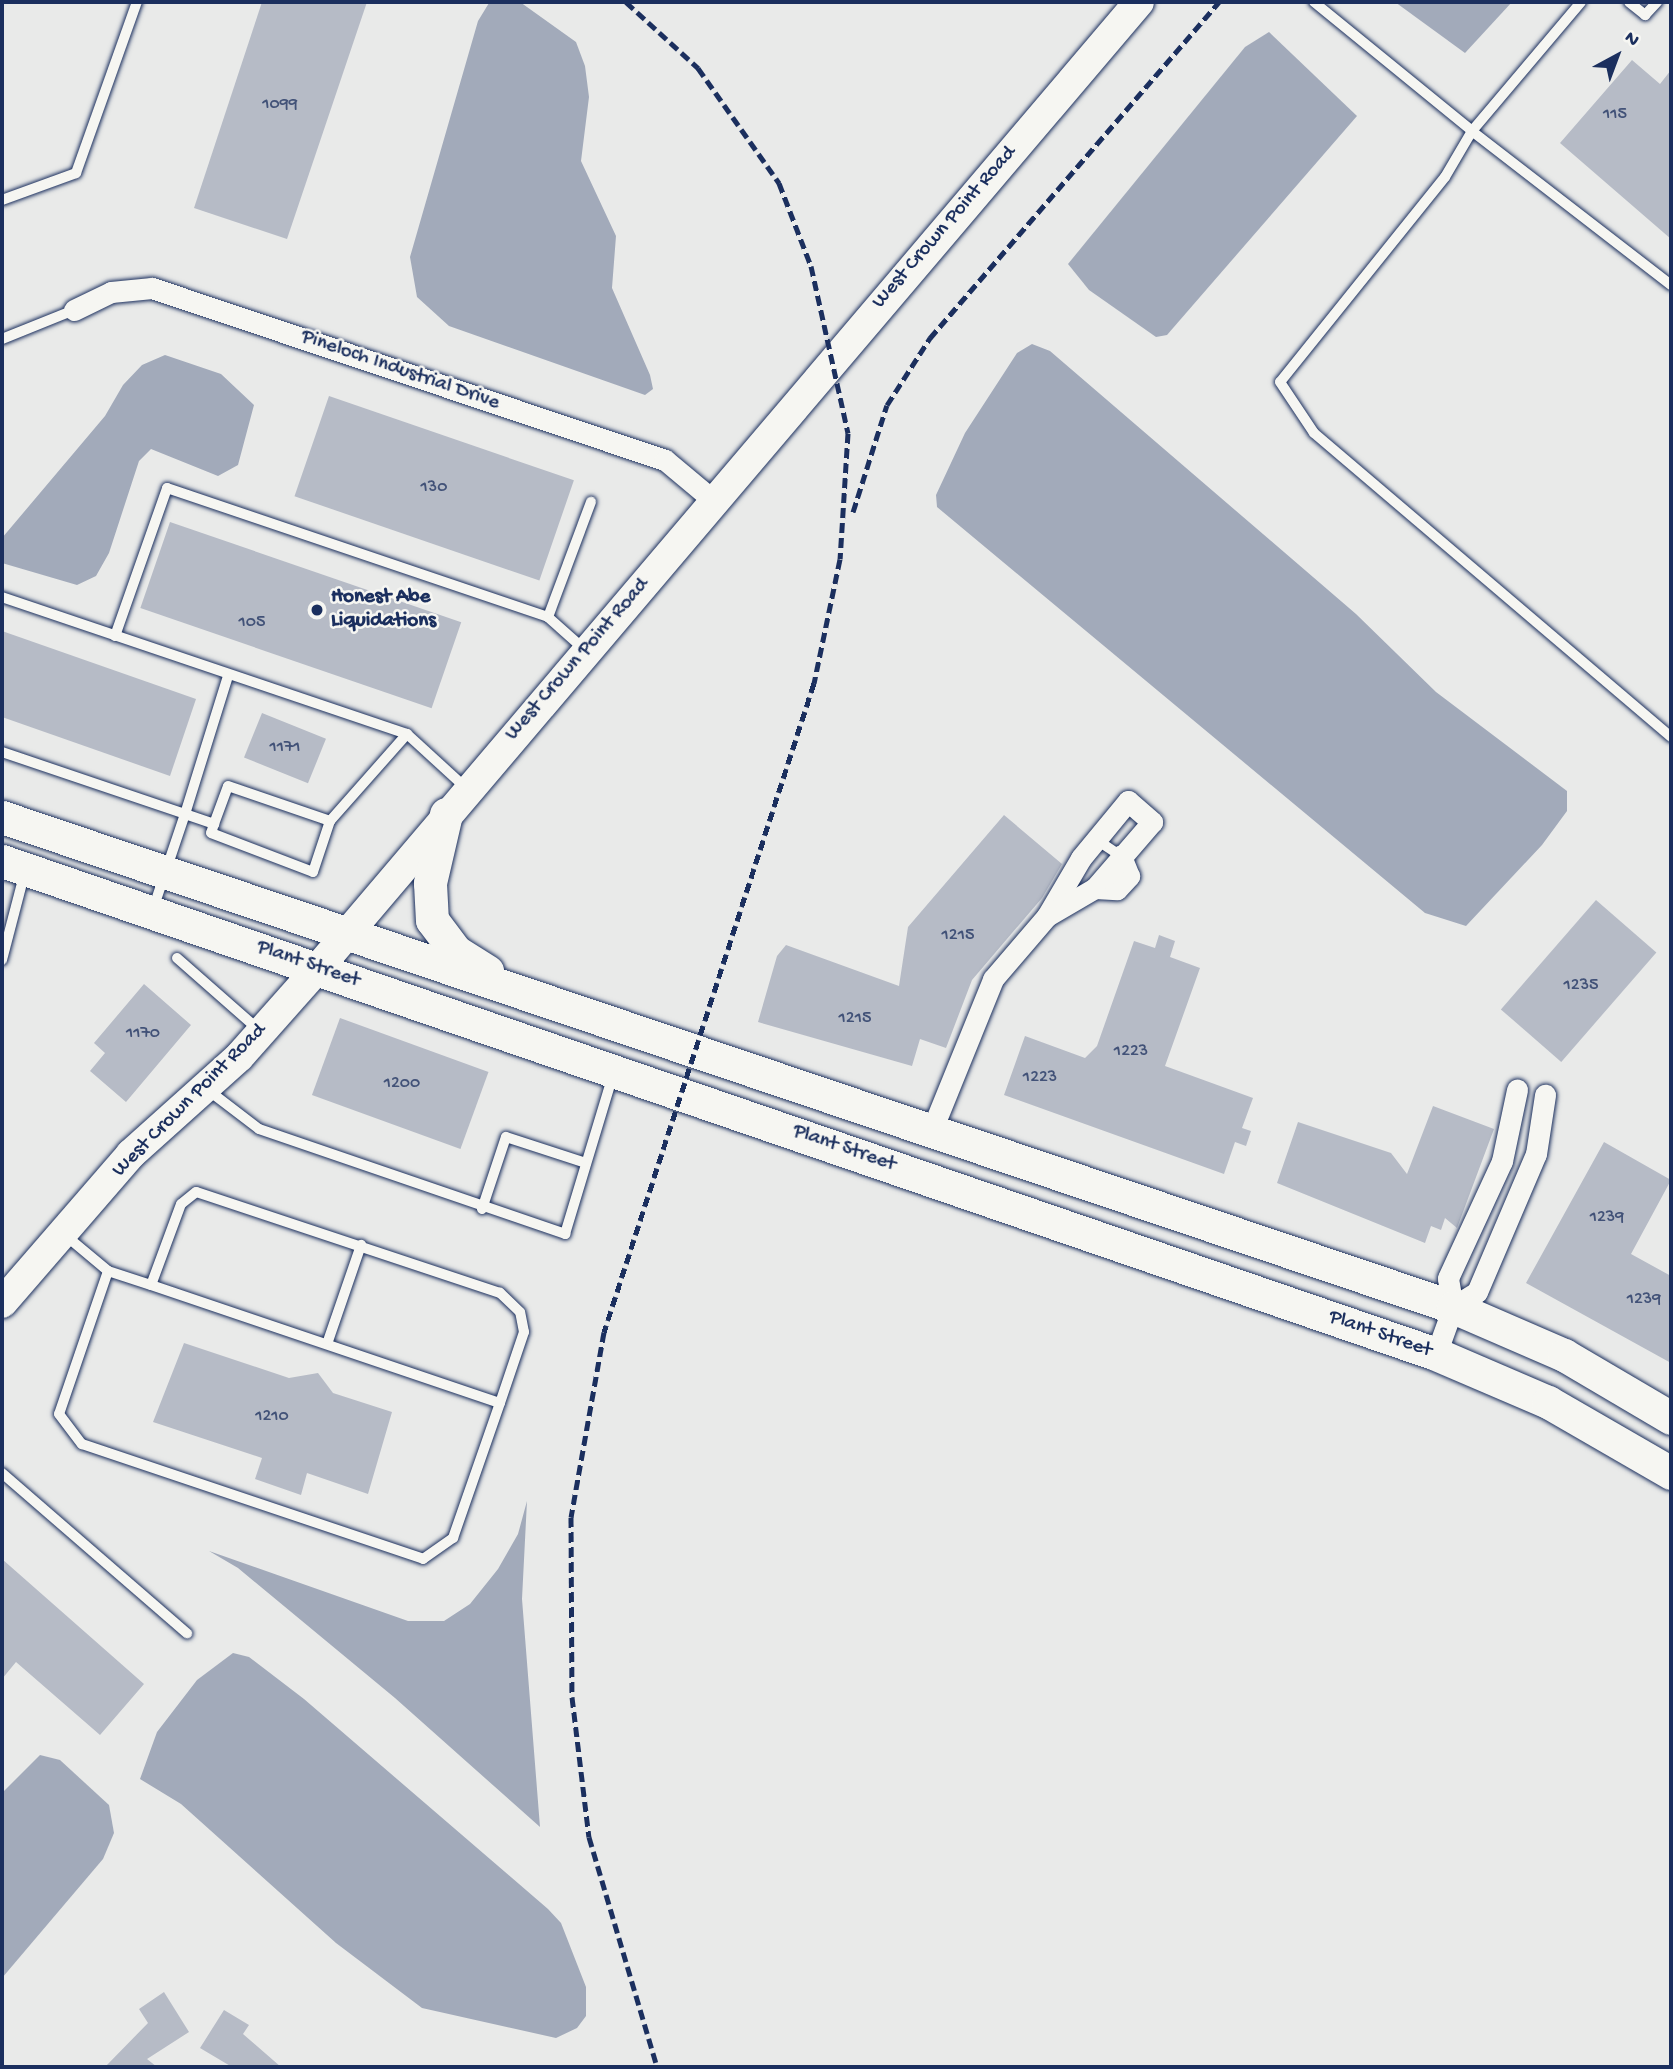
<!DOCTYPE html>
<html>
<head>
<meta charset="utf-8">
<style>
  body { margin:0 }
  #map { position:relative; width:1673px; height:2069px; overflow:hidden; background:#e9eae9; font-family:"Gochi Hand",sans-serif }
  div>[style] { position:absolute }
  .water>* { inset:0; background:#a2aaba }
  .building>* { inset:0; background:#b6bbc6; transform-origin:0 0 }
  .roads { filter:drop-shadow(0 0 2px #1b2f5e) drop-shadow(0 0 2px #1b2f5e) }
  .lane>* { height:10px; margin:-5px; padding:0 5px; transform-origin:5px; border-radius:5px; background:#f6f6f2 }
  .street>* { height:21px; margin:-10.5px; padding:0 10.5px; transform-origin:10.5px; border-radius:10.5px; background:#f6f6f2 }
  .secondary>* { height:30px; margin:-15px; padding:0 15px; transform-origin:15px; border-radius:15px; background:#f6f6f2 }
  .primary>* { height:33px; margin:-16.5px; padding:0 16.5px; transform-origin:16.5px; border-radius:16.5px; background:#f6f6f2 }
  .rail>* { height:5px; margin-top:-2.5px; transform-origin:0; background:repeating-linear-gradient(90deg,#1b2f5e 0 10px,transparent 0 15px) }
  .dots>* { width:19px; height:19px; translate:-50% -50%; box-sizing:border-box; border:4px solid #f6f6f2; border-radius:50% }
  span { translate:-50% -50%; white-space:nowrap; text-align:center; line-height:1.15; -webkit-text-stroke:5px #f6f6f2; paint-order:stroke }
  .number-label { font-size:18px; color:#425278 }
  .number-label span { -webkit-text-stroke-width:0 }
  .street-label { font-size:21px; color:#1b2f5e }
  .poi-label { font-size:21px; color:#1b2f5e; font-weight:700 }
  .left { translate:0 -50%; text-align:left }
  .frame { position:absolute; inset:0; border:4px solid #1b2f5e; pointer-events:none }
  .north { position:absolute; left:1582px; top:21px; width:70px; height:70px; -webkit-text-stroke:5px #f6f6f2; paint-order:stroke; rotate:41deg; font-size:19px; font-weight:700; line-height:28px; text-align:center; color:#1b2f5e }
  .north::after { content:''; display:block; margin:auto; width:24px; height:32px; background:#1b2f5e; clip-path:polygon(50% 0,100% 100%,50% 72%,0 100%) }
</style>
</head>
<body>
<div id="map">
  <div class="water">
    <i style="clip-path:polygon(520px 2px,576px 42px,585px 66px,589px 97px,581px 161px,616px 236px,612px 288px,650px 375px,653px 389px,645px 395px,449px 326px,417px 297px,410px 257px,478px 21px,489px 3px)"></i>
    <i style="clip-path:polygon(1395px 2px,1512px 2px,1465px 53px)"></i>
    <i style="clip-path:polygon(1269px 32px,1357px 116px,1167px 335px,1156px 337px,1089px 290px,1068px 264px,1245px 47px)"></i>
    <i style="clip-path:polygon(1032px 344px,1050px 351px,1356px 614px,1436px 692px,1567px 791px,1567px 811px,1542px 845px,1466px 926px,1425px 913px,937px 507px,936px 495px,965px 433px,1017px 353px)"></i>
    <i style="clip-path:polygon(165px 355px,221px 374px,254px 405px,238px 465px,218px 476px,151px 449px,139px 461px,109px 553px,96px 576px,77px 585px,2px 563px,2px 538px,105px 416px,123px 385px,142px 365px)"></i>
    <i style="clip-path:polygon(527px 1501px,522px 1599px,540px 1827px,395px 1698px,238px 1568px,209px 1551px,408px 1621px,444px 1621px,470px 1604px,498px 1569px,518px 1534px)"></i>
    <i style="clip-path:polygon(233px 1653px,249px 1657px,304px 1699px,548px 1909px,561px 1923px,586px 1987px,586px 2016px,577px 2028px,556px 2038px,422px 2008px,336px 1943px,181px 1804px,140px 1779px,157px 1732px,197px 1680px)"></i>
    <i style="clip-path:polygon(40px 1755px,60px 1760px,109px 1805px,114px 1833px,103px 1859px,2px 1978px,2px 1793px)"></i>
  </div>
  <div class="building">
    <i style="clip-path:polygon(262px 2px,367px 2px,287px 239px,194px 208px)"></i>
    <i style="clip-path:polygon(1632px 60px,1660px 84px,1671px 70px,1671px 239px,1560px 143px)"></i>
    <i style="left:329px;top:396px;width:259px;height:106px;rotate:19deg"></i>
    <i style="left:170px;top:522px;width:308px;height:91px;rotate:19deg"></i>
    <i style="clip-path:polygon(2px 631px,196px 699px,170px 776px,2px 717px)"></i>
    <i style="left:262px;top:713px;width:69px;height:48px;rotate:22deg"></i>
    <i style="clip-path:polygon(1004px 815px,1062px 864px,1042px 898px,972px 980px,946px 1048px,920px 1039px,912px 1066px,758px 1022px,777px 956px,786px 945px,899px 986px,908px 927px)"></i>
    <i style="left:1596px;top:900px;width:80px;height:145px;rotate:41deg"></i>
    <i style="clip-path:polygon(1159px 935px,1175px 941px,1170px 957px,1200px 968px,1165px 1066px,1253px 1098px,1242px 1128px,1251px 1131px,1246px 1146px,1235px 1142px,1224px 1174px,1004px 1095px,1025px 1036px,1085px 1058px,1097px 1046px,1134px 941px,1155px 948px)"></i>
    <i style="clip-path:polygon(144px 984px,191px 1025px,126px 1102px,90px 1071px,105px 1053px,94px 1043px)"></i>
    <i style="left:340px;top:1018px;width:158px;height:82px;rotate:20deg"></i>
    <i style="clip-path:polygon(1433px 1106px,1494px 1129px,1457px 1228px,1445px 1218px,1441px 1230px,1431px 1226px,1425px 1243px,1277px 1183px,1298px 1122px,1391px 1153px,1407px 1174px)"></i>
    <i style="clip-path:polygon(1604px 1142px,1671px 1180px,1631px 1254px,1671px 1276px,1671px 1363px,1526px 1283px)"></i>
    <i style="clip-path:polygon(184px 1343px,289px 1378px,318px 1373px,333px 1393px,392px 1412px,368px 1494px,307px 1473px,301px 1495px,255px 1479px,262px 1458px,153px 1422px)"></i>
    <i style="clip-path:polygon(2px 1559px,144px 1684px,100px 1735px,16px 1662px,2px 1679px)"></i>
    <i style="clip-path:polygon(164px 1992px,189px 2032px,147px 2059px,157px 2067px,105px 2067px,148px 2023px,139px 2009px)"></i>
    <i style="clip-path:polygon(224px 2010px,249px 2025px,243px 2034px,281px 2067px,232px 2067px,200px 2048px)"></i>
  </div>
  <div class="roads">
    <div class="lane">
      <i style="left:1314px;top:2px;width:204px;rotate:39.2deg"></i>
      <i style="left:1472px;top:131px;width:169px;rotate:-49.8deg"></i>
      <i style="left:1629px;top:2px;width:21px;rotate:39deg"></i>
      <i style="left:1645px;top:15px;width:18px;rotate:-47deg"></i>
      <i style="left:2px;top:200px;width:79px;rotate:-20deg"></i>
      <i style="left:76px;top:173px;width:182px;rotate:-70.4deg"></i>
      <i style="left:1671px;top:285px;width:252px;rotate:-142.3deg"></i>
      <i style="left:1472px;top:131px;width:53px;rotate:120.4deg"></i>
      <i style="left:1445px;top:177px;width:263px;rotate:128.8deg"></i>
      <i style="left:1280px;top:382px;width:61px;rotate:56.3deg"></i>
      <i style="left:1314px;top:433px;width:469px;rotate:40.4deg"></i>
      <i style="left:2px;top:339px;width:78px;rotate:-21.9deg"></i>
      <i style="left:2px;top:597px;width:428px;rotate:18.7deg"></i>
      <i style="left:407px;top:734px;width:80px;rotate:42.5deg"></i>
      <i style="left:548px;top:617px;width:123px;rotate:-69.5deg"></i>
      <i style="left:115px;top:636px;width:157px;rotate:-70.6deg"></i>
      <i style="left:167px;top:488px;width:402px;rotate:18.7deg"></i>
      <i style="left:548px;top:617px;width:51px;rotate:41.8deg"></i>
      <i style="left:228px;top:676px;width:145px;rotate:107.3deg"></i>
      <i style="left:185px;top:814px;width:31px;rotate:19deg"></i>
      <i style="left:214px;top:824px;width:40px;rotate:-69.8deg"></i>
      <i style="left:228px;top:786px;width:108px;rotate:18.9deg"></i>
      <i style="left:330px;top:821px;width:116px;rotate:-48.5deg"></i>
      <i style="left:2px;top:752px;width:193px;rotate:18.7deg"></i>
      <i style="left:185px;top:814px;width:100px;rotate:108.6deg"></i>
      <i style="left:214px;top:824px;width:9px;rotate:108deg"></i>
      <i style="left:211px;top:833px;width:109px;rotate:20.9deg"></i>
      <i style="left:313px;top:872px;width:54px;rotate:-71.6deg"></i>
      <i style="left:1097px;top:840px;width:29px;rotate:34deg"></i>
      <i style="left:177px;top:958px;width:109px;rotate:41.3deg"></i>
      <i style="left:2px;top:960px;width:91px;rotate:-75.4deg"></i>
      <i style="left:208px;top:1090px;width:64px;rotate:37.4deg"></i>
      <i style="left:259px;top:1129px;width:324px;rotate:18.9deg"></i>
      <i style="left:565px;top:1234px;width:166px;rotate:-73.2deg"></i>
      <i style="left:482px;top:1209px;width:76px;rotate:-71.6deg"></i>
      <i style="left:506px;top:1137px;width:84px;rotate:18deg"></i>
      <i style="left:65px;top:1235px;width:56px;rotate:39.9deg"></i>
      <i style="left:108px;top:1271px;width:151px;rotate:108.9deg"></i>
      <i style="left:59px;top:1414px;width:38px;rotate:53deg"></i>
      <i style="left:82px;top:1444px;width:360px;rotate:18.6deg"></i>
      <i style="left:423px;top:1559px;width:37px;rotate:-35deg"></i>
      <i style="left:453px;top:1538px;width:143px;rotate:-70.8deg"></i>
      <i style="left:500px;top:1403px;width:75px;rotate:-71.3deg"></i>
      <i style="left:524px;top:1332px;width:20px;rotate:-101deg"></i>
      <i style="left:520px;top:1312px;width:28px;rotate:-136deg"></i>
      <i style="left:500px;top:1293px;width:320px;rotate:-161.6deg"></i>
      <i style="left:196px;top:1192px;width:19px;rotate:141deg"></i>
      <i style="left:181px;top:1204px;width:86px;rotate:110.3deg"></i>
      <i style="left:151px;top:1285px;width:368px;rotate:18.7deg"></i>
      <i style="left:108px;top:1271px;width:45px;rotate:18deg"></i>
      <i style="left:327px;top:1344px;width:105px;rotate:-71deg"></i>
      <i style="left:2px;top:1473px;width:245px;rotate:40.9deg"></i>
    </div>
    <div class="street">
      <i style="left:74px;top:310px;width:41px;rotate:-25.9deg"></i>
      <i style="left:111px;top:292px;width:41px;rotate:-5.6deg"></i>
      <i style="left:152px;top:288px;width:541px;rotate:18.54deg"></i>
      <i style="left:665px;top:460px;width:64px;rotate:39.9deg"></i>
      <i style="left:1095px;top:888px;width:22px;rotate:3deg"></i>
      <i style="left:1117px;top:889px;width:18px;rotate:-47deg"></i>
      <i style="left:1129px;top:876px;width:22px;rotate:-112deg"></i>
      <i style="left:931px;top:1132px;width:165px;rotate:-67.9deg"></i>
      <i style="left:993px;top:979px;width:83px;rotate:-49.4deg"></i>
      <i style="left:1047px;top:916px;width:67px;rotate:-59.6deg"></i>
      <i style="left:1081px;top:858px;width:74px;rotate:-50.5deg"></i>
      <i style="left:1128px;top:801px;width:32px;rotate:41deg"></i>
      <i style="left:1152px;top:822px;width:87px;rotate:130.8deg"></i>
      <i style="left:1095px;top:888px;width:56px;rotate:149.7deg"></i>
      <i style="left:1453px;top:1307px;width:28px;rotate:-32deg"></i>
      <i style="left:1477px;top:1292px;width:150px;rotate:-66.9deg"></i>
      <i style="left:1536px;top:1154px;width:60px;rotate:-81.3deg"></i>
      <i style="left:1436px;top:1354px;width:50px;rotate:-70.1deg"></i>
      <i style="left:1453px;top:1307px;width:29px;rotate:-100deg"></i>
      <i style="left:1448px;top:1278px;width:129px;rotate:-65.2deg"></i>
      <i style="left:1502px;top:1161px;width:73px;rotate:-78.1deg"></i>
    </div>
    <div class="secondary">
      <i style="left:2px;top:1303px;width:197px;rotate:-49.1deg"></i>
      <i style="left:131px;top:1154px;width:145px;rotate:-41.9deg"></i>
      <i style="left:239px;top:1057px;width:120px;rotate:-48.4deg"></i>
      <i style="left:319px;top:967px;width:1266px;rotate:-49.64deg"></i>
    </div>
    <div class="primary">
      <i style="left:446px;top:814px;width:71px;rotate:103.1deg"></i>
      <i style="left:430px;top:883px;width:37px;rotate:87deg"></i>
      <i style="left:432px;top:920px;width:39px;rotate:53deg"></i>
      <i style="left:455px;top:951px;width:38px;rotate:32deg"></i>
      <i style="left:2px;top:817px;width:1532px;rotate:18.66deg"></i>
      <i style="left:1453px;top:1307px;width:121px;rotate:23.4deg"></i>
      <i style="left:1564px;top:1355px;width:124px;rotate:30.5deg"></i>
      <i style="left:2px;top:861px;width:1516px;rotate:18.97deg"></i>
      <i style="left:1436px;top:1354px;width:122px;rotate:23.2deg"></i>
      <i style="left:1548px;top:1402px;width:142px;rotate:30deg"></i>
    </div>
  </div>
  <div class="rail">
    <i style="left:626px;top:2px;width:98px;rotate:42.5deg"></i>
    <i style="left:698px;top:68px;width:141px;rotate:54.8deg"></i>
    <i style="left:779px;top:183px;width:89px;rotate:68.9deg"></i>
    <i style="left:811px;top:266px;width:171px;rotate:77.5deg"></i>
    <i style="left:848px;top:433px;width:126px;rotate:93.6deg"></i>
    <i style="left:840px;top:559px;width:127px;rotate:101.8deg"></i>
    <i style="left:814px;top:683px;width:682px;rotate:107.93deg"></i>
    <i style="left:604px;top:1332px;width:188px;rotate:100.1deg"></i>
    <i style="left:571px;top:1517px;width:180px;rotate:89.7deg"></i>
    <i style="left:572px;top:1697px;width:141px;rotate:83.1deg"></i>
    <i style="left:589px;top:1837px;width:240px;rotate:73.5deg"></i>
    <i style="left:853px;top:512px;width:112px;rotate:-72.4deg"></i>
    <i style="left:887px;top:405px;width:80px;rotate:-57.3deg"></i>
    <i style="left:930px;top:338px;width:443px;rotate:-49.3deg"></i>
  </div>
  <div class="dots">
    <i style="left:317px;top:610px;background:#1b2f5e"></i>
  </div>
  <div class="number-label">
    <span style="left:280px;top:105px">1099</span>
    <span style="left:1615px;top:115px">115</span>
    <span style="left:434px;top:488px">130</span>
    <span style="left:252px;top:623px">105</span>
    <span style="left:285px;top:748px">1171</span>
    <span style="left:958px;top:936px">1215</span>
    <span style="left:1581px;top:986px">1235</span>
    <span style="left:855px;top:1019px">1215</span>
    <span style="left:143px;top:1034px">1170</span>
    <span style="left:1131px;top:1052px">1223</span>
    <span style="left:1040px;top:1078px">1223</span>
    <span style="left:402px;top:1084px">1200</span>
    <span style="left:1607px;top:1218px">1239</span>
    <span style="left:1644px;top:1300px">1239</span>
    <span style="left:272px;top:1417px">1210</span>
  </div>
  <div class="street-label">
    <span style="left:945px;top:228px;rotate:-49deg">West Crown Point Road</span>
    <span style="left:400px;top:371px;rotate:19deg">Pineloch Industrial Drive</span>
    <span style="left:578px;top:660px;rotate:-49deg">West Crown Point Road</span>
    <span style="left:308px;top:965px;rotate:19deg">Plant Street</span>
    <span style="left:190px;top:1101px;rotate:-45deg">West Crown Point Road</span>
    <span style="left:844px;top:1149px;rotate:19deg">Plant Street</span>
    <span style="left:1380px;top:1335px;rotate:19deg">Plant Street</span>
  </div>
  <div class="poi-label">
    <span class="left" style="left:331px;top:610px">Honest Abe<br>Liquidations</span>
  </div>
  <div class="frame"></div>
  <div class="north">N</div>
</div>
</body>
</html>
